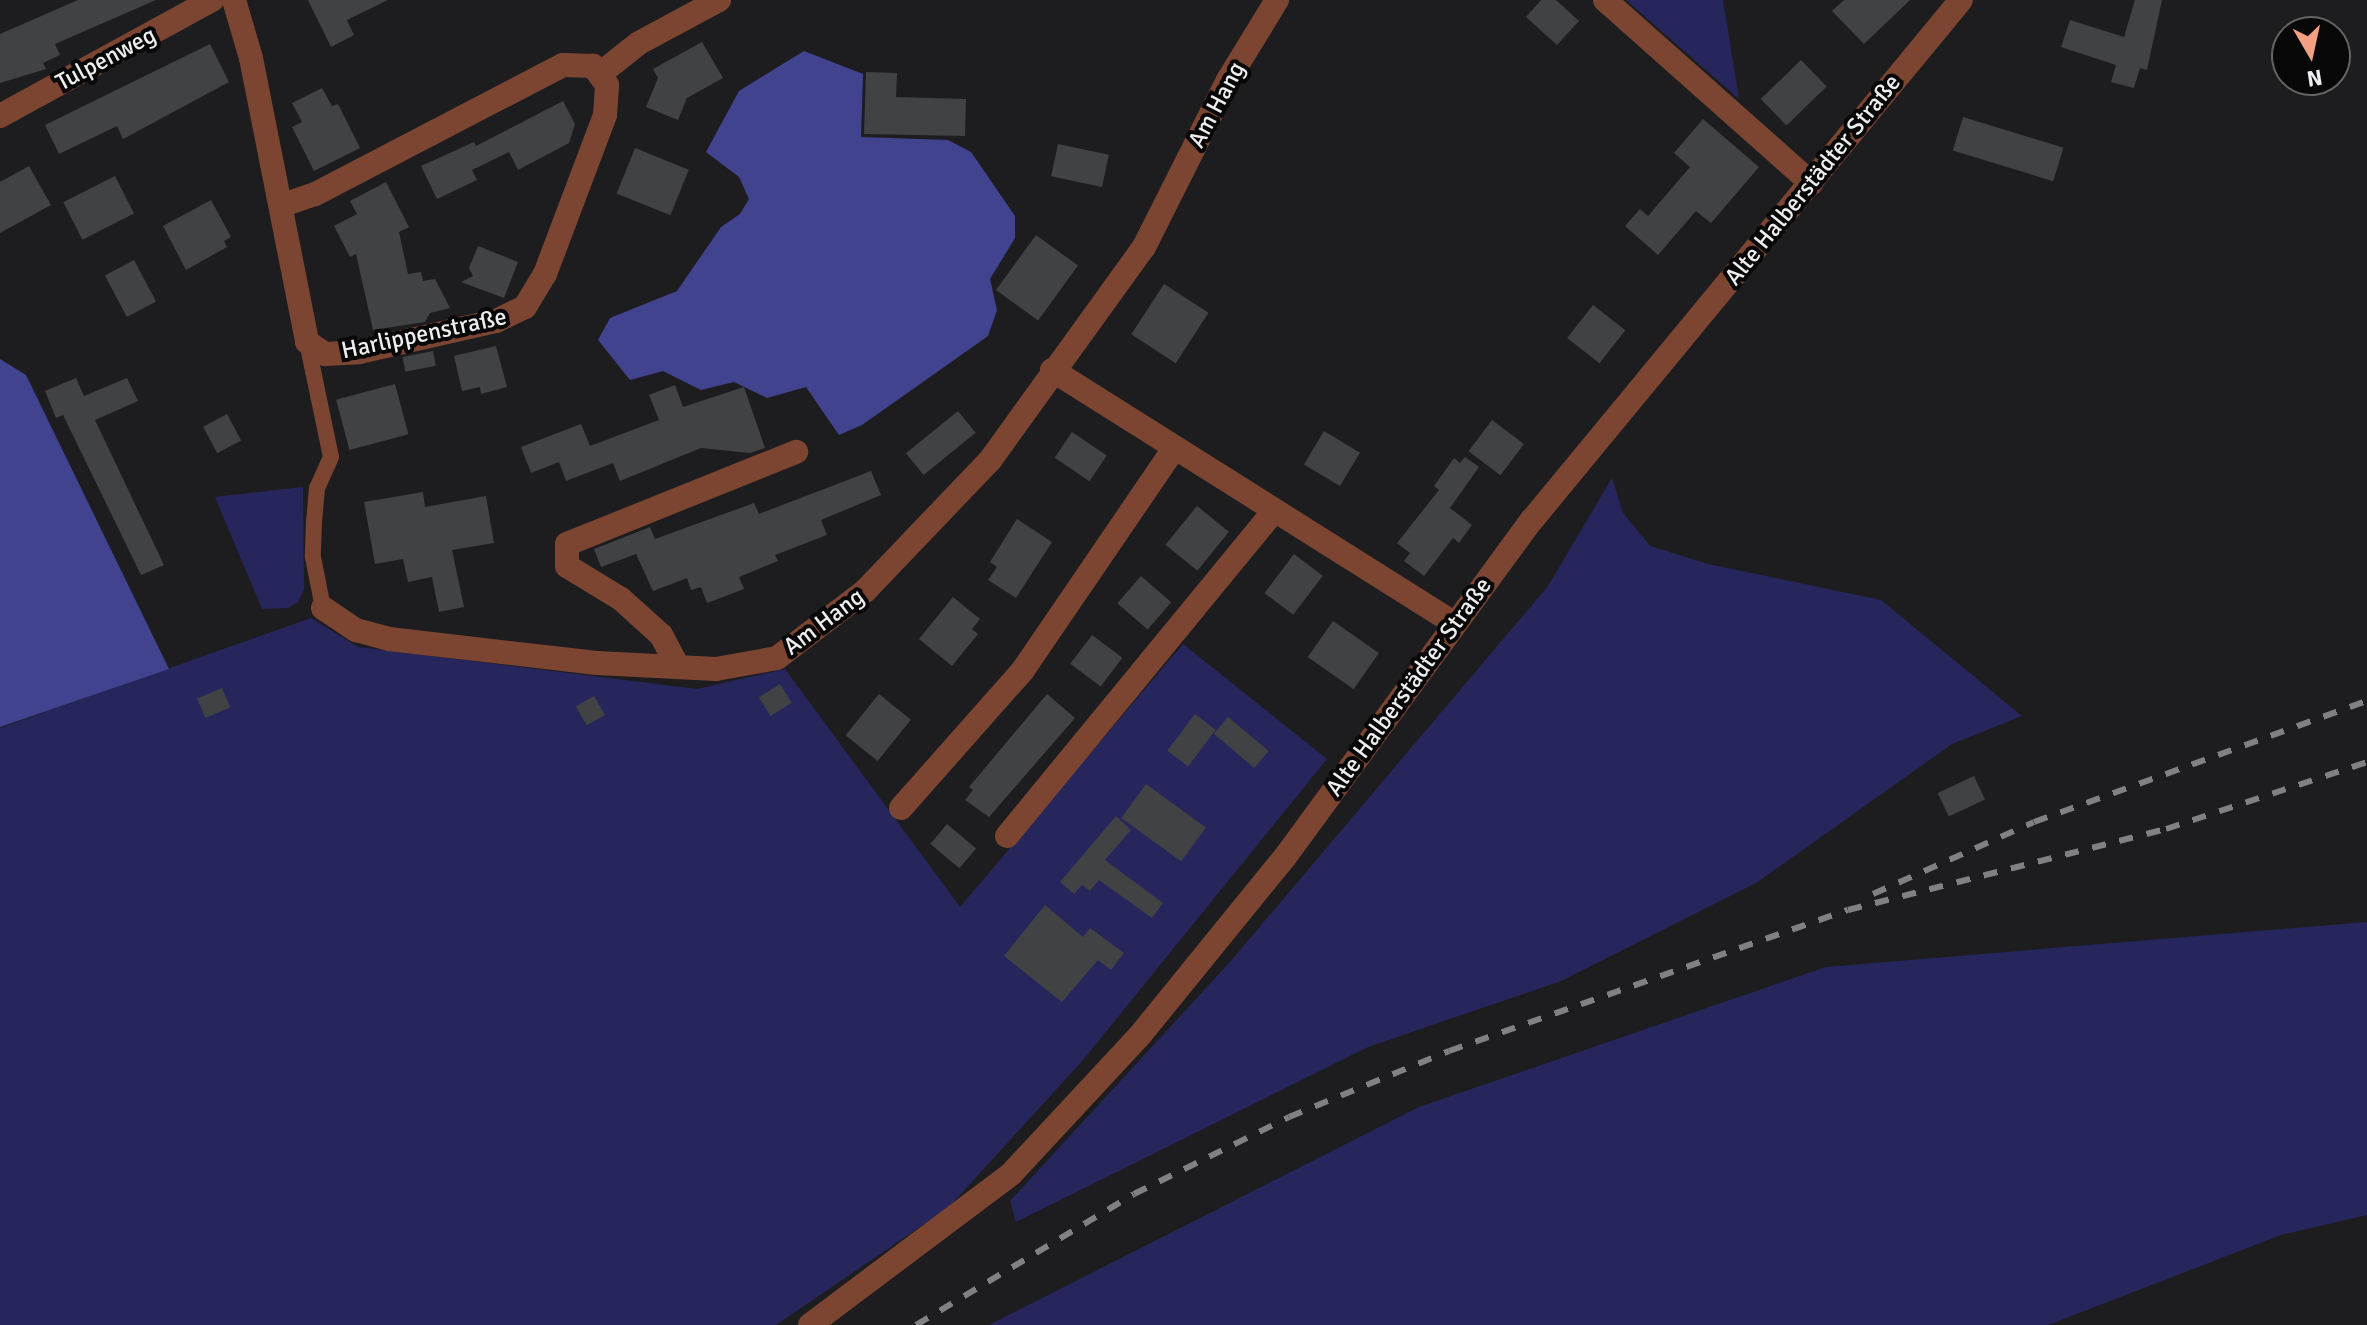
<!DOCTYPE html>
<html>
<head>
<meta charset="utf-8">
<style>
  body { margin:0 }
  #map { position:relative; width:2367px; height:1325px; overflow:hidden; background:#1d1d20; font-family:Signika,sans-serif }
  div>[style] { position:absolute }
  .green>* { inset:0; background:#26265d }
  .forest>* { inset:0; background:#42438f }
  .building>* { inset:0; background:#414244; transform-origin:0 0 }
  .service>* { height:16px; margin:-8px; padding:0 8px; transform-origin:8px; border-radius:8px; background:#7c4531 }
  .minor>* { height:24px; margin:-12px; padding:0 12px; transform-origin:12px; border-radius:12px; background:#7c4531 }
  .rail>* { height:6px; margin-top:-3px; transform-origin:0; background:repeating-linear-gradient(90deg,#818183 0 14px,transparent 0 28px) }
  span { translate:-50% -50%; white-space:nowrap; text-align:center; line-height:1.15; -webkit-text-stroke:8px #080809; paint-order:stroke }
  .street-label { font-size:24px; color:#eeeef0 }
  .north { position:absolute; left:2271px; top:16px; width:80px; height:80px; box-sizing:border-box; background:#080809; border:2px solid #646465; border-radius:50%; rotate:171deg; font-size:22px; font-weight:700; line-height:32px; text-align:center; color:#eeeef0 }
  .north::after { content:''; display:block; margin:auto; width:28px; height:36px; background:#f39f82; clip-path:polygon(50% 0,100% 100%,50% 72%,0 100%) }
</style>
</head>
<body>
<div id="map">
  <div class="green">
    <i style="clip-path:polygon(1626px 0,1723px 0,1739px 99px)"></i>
    <i style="clip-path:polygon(1612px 478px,1623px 513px,1650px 546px,1708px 564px,1881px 600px,2022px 716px,1952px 744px,1756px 883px,1561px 981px,1368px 1047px,1016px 1222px,1010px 1201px,1230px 962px,1548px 586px)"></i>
    <i style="clip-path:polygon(303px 487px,304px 589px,298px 602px,288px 608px,262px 609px,215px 497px)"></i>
    <i style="clip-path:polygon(311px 618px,358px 647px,697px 689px,785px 669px,960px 907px,1183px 644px,1327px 759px,1083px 1060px,949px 1207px,776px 1325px,0 1325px,0 728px)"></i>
    <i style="clip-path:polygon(2367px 922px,2367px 1215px,2281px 1235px,2048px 1325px,989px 1325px,1419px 1107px,1826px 967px)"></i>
  </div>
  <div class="forest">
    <i style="clip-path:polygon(804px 51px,863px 74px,861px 137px,948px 140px,971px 152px,1015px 216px,1015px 238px,990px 279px,997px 310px,988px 336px,862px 425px,839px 435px,806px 387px,767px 398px,734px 382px,701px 390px,663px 371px,630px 380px,598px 340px,610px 318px,677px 291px,721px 227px,740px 214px,749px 199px,739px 177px,706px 152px,739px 91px)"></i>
    <i style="clip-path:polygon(0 359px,26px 375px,169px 669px,0 727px)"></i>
  </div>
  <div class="building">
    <i style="clip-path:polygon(78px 0,156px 0,55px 44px,60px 55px,43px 63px,46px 69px,0 83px,0 34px)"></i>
    <i style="clip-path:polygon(308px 0,388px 0,347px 20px,354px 35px,331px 47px)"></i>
    <i style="clip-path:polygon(1541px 0,1556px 0,1579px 21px,1557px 45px,1526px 17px)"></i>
    <i style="clip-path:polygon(1844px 0,1910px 0,1864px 44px,1832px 11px)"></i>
    <i style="clip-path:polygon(2135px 0,2162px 0,2147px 70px,2140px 68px,2134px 88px,2111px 82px,2116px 65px,2061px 47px,2070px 20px,2124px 37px)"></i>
    <i style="clip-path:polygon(702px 42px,723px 78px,687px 98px,678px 120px,646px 107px,658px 78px,653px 69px)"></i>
    <i style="clip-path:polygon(210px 44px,229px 82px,123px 139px,117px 126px,59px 154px,45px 125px)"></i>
    <i style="left:1801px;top:60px;width:37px;height:56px;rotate:46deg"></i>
    <i style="clip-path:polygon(866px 72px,897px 73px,896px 97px,966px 99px,965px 136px,864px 134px)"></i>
    <i style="clip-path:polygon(322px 88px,332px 106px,338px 104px,360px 148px,314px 171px,292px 127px,302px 122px,292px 103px)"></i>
    <i style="clip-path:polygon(563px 101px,575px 124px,569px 143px,518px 170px,509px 152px,472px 170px,477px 180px,437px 199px,421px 166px,474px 142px,476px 146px)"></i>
    <i style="left:1963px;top:117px;width:105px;height:35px;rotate:17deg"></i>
    <i style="clip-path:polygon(1703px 119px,1759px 167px,1711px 223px,1696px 211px,1658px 255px,1625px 226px,1640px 209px,1648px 216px,1690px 167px,1674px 153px)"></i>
    <i style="left:1058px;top:144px;width:52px;height:33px;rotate:12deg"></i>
    <i style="left:635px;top:148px;width:58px;height:49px;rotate:22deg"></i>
    <i style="clip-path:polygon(29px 166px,51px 205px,0 233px,0 182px)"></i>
    <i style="left:115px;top:176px;width:42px;height:58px;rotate:63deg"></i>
    <i style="clip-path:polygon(386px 182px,409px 227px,399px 232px,408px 274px,421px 272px,423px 281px,435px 279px,450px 308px,430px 313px,425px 322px,373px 330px,356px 254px,350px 257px,334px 226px,357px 214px,350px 201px)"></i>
    <i style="clip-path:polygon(211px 200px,231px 237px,224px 241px,227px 247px,186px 270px,163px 226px)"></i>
    <i style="left:1036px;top:235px;width:52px;height:68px;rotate:36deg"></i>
    <i style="clip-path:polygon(478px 246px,518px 262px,504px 298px,461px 282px,473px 276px,469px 268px)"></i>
    <i style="left:134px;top:260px;width:47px;height:33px;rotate:62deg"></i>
    <i style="left:1164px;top:284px;width:53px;height:60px;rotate:33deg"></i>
    <i style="left:1593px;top:305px;width:41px;height:42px;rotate:38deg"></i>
    <i style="clip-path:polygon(496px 346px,507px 387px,481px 394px,480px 387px,462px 391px,454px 356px)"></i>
    <i style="left:433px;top:351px;width:15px;height:31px;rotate:79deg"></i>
    <i style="clip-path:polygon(76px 378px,84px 396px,127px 378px,138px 401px,95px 420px,164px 565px,141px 575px,63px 415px,56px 418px,45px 391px)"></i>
    <i style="left:395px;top:384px;width:52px;height:61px;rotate:75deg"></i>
    <i style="clip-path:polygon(675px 385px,683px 407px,744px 387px,765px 448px,750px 453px,701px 448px,620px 481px,613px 463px,566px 481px,559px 462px,531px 473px,521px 447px,581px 424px,590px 446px,659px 420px,649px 395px)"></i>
    <i style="left:958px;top:411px;width:28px;height:67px;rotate:51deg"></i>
    <i style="left:227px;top:414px;width:30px;height:27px;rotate:62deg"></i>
    <i style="left:1492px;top:420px;width:40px;height:39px;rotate:37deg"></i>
    <i style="left:1324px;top:431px;width:42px;height:39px;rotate:31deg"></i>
    <i style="left:1072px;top:432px;width:42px;height:31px;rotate:34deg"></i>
    <i style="clip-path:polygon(1465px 457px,1479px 467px,1450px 508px,1472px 525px,1459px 543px,1453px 538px,1424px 576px,1404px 561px,1410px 553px,1397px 543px,1439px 490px,1434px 486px,1454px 458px,1460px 463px)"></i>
    <i style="clip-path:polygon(871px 471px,881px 495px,821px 520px,827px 535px,775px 555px,778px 561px,739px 577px,744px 589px,707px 603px,701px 587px,691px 590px,687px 578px,653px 591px,636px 554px,601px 567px,594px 549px,650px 527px,655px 539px,754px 503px,759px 514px)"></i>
    <i style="clip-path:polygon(423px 492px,425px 507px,486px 496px,494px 543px,452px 550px,464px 607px,439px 612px,432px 577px,408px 582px,403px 559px,375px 564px,364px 502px)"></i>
    <i style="left:1197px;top:506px;width:41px;height:50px;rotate:39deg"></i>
    <i style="clip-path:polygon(1017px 519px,1052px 542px,1016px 598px,988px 580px,997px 567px,990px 562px)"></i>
    <i style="left:1294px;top:554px;width:36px;height:49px;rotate:37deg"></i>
    <i style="left:1141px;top:576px;width:40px;height:36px;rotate:41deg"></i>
    <i style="clip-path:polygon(953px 597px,980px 619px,972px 629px,978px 634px,952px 666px,919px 639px)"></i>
    <i style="left:1333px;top:621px;width:56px;height:44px;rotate:35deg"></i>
    <i style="left:1092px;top:635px;width:38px;height:36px;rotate:37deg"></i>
    <i style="left:780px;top:684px;width:22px;height:25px;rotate:58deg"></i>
    <i style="left:222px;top:688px;width:21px;height:27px;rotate:67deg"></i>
    <i style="left:879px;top:694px;width:41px;height:53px;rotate:39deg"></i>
    <i style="clip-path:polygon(1047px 694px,1075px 718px,989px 817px,965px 800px,973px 790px,969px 787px)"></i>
    <i style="left:594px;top:696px;width:22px;height:21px;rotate:60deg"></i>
    <i style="left:1195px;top:714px;width:26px;height:46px;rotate:37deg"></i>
    <i style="left:1228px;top:717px;width:53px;height:22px;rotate:40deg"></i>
    <i style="left:1974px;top:776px;width:26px;height:40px;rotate:65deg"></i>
    <i style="left:1146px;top:784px;width:74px;height:42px;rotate:36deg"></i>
    <i style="clip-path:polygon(1116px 816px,1131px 830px,1105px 860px,1163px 903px,1152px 918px,1099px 880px,1090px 891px,1082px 885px,1074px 894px,1060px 882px)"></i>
    <i style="left:947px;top:824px;width:38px;height:26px;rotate:40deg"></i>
    <i style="clip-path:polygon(1045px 905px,1083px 937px,1090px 928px,1124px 953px,1111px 970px,1098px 960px,1062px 1002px,1004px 956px)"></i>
  </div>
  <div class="service">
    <i style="left:307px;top:342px;width:117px;rotate:78.2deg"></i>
    <i style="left:331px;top:457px;width:34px;rotate:114deg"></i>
    <i style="left:317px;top:488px;width:33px;rotate:95deg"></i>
    <i style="left:314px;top:521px;width:36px;rotate:92deg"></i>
    <i style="left:313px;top:557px;width:52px;rotate:78.9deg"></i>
  </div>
  <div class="minor">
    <i style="left:234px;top:0;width:60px;rotate:73.7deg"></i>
    <i style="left:251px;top:58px;width:289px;rotate:78.8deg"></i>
    <i style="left:307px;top:342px;width:22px;rotate:34deg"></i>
    <i style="left:325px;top:354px;width:34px;rotate:-3deg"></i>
    <i style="left:359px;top:352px;width:140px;rotate:-12.8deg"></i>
    <i style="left:496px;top:321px;width:32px;rotate:-26deg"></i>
    <i style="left:525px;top:307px;width:39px;rotate:-59deg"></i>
    <i style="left:545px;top:274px;width:170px;rotate:-69.3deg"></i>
    <i style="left:605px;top:115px;width:30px;rotate:-86deg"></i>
    <i style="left:607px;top:85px;width:24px;rotate:-126deg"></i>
    <i style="left:593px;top:66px;width:30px;rotate:-178deg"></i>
    <i style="left:563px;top:65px;width:280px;rotate:152.5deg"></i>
    <i style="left:315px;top:194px;width:36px;rotate:161deg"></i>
    <i style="left:1605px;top:0;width:276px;rotate:41.6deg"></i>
    <i style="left:601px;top:73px;width:48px;rotate:-38.3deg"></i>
    <i style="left:639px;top:43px;width:91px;rotate:-28.3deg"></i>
    <i style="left:0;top:116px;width:242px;rotate:-28.7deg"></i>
    <i style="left:1052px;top:370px;width:475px;rotate:32.2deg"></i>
    <i style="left:323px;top:608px;width:40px;rotate:34deg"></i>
    <i style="left:356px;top:630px;width:34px;rotate:15deg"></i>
    <i style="left:389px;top:639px;width:209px;rotate:6.6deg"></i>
    <i style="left:597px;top:663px;width:119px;rotate:2.9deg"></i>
    <i style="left:716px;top:669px;width:62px;rotate:-10.2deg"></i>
    <i style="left:777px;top:658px;width:111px;rotate:-37.3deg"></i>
    <i style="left:865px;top:591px;width:182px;rotate:-46.3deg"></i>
    <i style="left:991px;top:459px;width:261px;rotate:-54.2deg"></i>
    <i style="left:1144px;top:247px;width:187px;rotate:-63.3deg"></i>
    <i style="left:1228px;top:80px;width:94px;rotate:-58.5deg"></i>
    <i style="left:677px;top:665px;width:34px;rotate:-118deg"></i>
    <i style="left:661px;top:635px;width:54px;rotate:-138deg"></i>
    <i style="left:621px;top:599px;width:63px;rotate:-148.6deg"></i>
    <i style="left:567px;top:566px;width:22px;rotate:-90deg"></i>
    <i style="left:567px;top:544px;width:247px;rotate:-21.9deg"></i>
    <i style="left:901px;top:808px;width:184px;rotate:-48.5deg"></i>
    <i style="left:1023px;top:670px;width:266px;rotate:-55.7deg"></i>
    <i style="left:1007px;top:836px;width:421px;rotate:-50.6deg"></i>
    <i style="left:810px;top:1325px;width:251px;rotate:-36.9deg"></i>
    <i style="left:1011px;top:1174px;width:191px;rotate:-47.1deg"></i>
    <i style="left:1141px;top:1034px;width:228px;rotate:-50.9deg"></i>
    <i style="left:1285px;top:857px;width:418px;rotate:-53.8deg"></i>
    <i style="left:1532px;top:520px;width:674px;rotate:-50.48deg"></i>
  </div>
  <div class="rail">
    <i style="left:1873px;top:894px;width:176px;rotate:-24.1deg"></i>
    <i style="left:2034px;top:822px;width:354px;rotate:-20deg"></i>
    <i style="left:916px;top:1325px;width:254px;rotate:-31deg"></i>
    <i style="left:1134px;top:1194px;width:173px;rotate:-26.4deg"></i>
    <i style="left:1289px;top:1117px;width:173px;rotate:-22.4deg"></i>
    <i style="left:1449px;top:1051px;width:423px;rotate:-19.5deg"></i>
    <i style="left:1848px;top:910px;width:328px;rotate:-14.3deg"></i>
    <i style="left:2166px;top:829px;width:212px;rotate:-18.4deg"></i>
  </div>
  <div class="street-label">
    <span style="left:106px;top:59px;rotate:-28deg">Tulpenweg</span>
    <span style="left:1217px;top:105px;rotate:-62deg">Am Hang</span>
    <span style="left:1813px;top:180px;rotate:-51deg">Alte Halberstädter Straße</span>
    <span style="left:424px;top:334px;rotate:-12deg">Harlippenstraße</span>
    <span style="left:824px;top:622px;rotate:-37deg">Am Hang</span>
    <span style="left:1409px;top:687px;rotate:-54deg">Alte Halberstädter Straße</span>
  </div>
  <div class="north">N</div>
</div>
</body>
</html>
